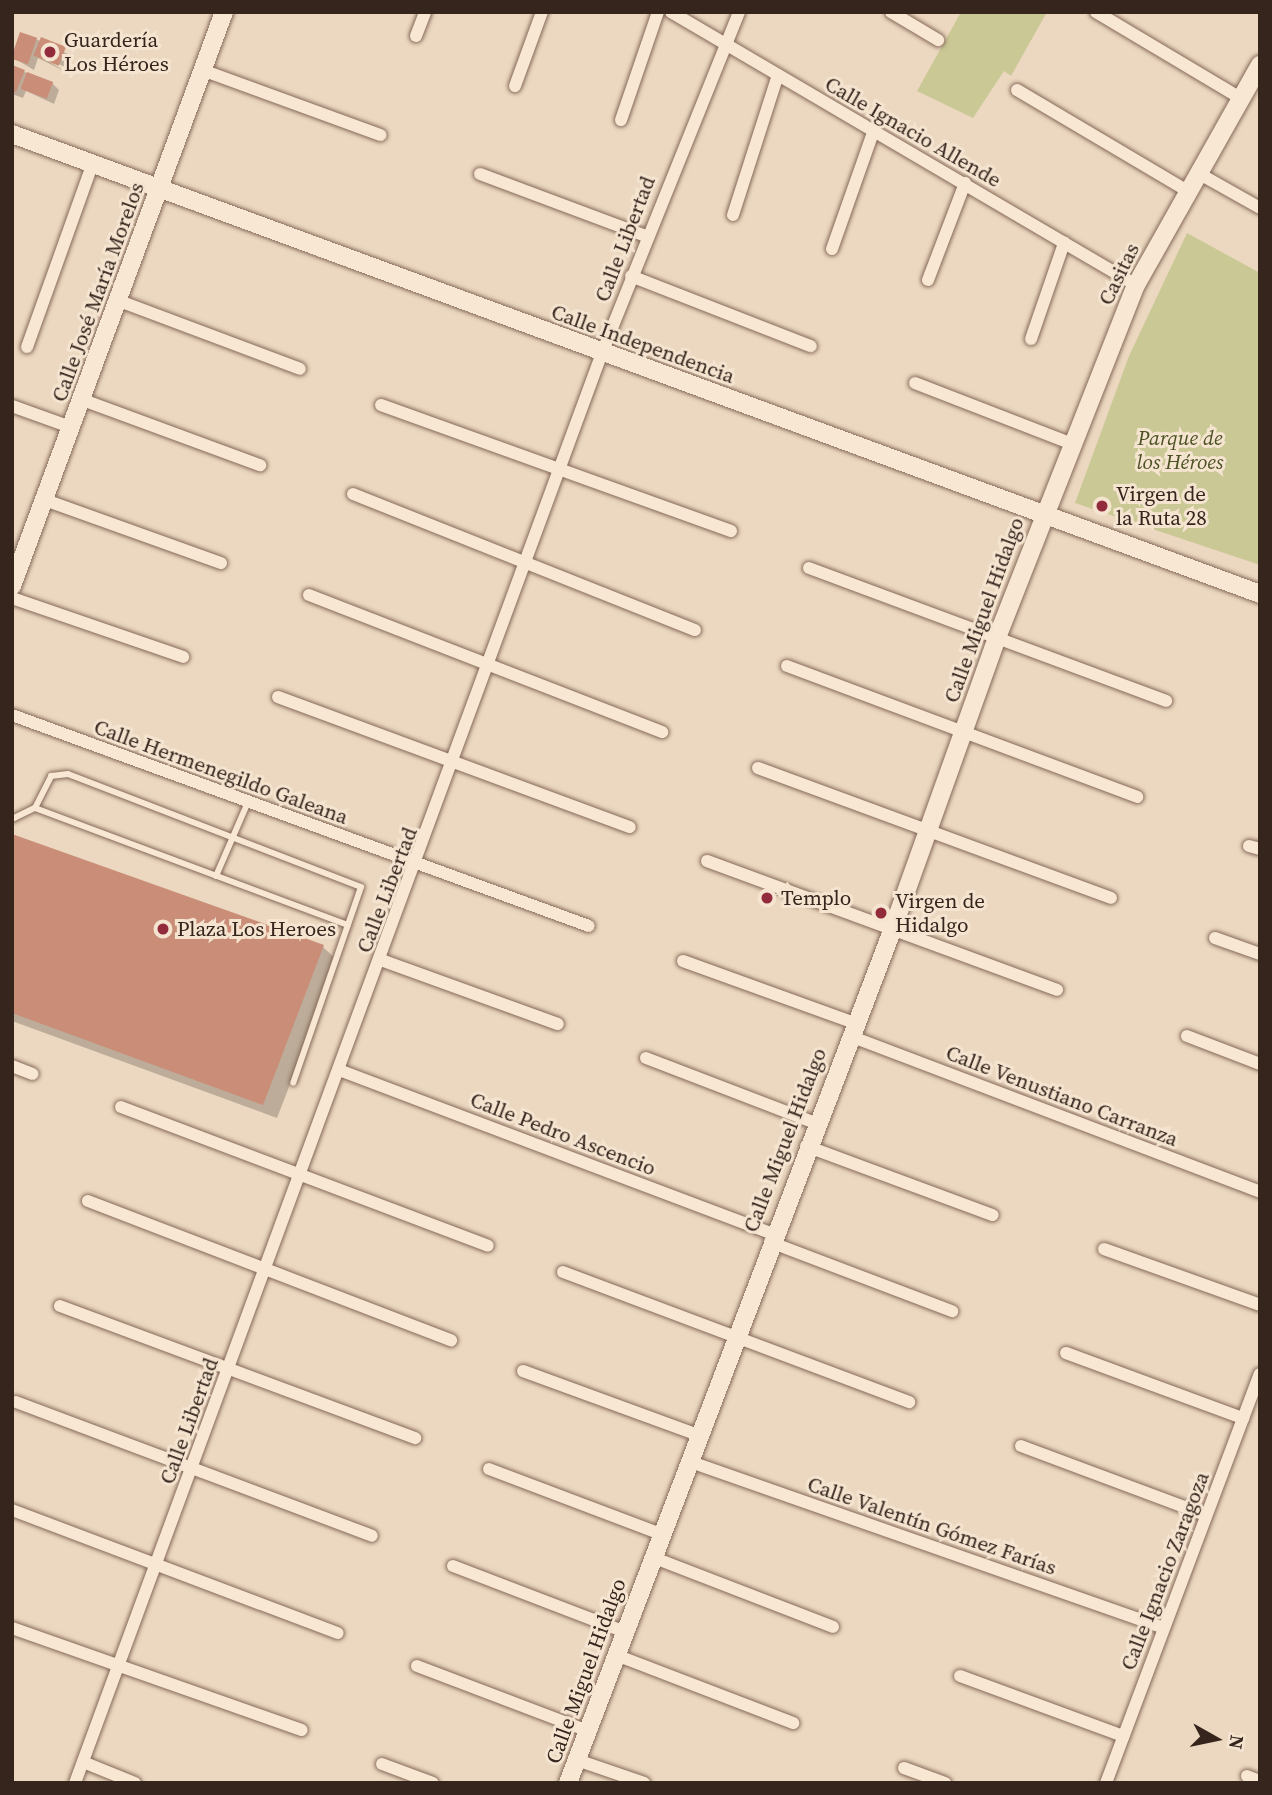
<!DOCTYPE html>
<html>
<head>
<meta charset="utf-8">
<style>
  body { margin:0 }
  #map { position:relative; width:1272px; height:1795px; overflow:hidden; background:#ecd8c0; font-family:"Source Serif 4",serif }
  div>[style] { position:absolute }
  .green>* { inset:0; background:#cac895 }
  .shadow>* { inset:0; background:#0003 }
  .building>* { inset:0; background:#ca8d77; transform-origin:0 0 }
  .roads { filter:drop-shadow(0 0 2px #856959) drop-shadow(0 0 2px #856959) }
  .lane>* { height:6px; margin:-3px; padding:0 3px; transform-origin:3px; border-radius:3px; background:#f8e7d3 }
  .street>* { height:12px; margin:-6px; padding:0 6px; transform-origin:6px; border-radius:6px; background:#f8e7d3 }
  .secondary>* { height:18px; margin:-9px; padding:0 9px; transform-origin:9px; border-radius:9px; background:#f8e7d3 }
  .dots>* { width:19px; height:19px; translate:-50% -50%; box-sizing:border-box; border:4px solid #f4e4d0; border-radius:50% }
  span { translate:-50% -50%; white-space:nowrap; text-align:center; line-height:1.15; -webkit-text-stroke:6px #f4e4d0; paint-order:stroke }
  .poi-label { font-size:21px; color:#35251d }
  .left { translate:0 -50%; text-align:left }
  .street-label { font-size:21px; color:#35251d }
  .park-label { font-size:21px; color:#4c5124; font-style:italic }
  .frame { position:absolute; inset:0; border:14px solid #35251d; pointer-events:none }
  .north { position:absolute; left:1181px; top:1704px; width:70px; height:70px; -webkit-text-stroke:5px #f4e4d0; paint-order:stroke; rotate:99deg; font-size:19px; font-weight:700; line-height:28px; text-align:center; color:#35251d }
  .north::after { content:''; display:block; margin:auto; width:24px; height:32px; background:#35251d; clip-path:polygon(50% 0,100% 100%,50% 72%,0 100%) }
</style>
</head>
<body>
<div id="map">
  <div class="green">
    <i style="clip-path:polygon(961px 12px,1047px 12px,1011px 76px,1004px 71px,973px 118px,917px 91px)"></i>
    <i style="clip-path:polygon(1187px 233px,1260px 273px,1260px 565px,1075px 503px,1129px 356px)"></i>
  </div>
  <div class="shadow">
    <i style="clip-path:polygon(36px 39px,72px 56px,68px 68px,42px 57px,66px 72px,38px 58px,34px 70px,12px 57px)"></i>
    <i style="clip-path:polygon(12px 67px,52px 83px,59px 90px,54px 104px,26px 91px,23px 98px,12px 94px)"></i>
    <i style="clip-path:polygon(12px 835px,323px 947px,338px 961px,277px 1118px,12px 1021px)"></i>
  </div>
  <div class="building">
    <i style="left:20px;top:32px;width:18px;height:28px;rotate:19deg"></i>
    <i style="left:41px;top:37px;width:27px;height:20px;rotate:22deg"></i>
    <i style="clip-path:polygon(12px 65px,25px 70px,16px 92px,12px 91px)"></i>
    <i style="left:27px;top:72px;width:28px;height:18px;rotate:21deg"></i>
    <i style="clip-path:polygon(12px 834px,324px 945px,263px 1105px,12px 1013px)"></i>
  </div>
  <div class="roads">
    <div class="lane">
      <i style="left:35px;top:808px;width:334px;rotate:20.5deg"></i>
      <i style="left:12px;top:819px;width:25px;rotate:-26deg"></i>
      <i style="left:35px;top:808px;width:36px;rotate:-63deg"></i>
      <i style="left:51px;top:776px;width:17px;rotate:-7deg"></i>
      <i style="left:68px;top:774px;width:314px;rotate:21.1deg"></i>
      <i style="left:361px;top:887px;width:207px;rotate:109.1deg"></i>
      <i style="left:216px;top:876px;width:81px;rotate:-66.6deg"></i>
    </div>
    <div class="street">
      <i style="left:671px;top:12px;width:539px;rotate:30.42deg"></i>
      <i style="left:891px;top:12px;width:55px;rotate:30.8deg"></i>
      <i style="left:1096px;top:12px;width:168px;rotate:30.8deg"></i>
      <i style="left:416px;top:36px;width:26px;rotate:-69deg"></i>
      <i style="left:202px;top:70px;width:190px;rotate:20deg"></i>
      <i style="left:515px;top:86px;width:79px;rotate:-70deg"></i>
      <i style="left:1017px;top:90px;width:199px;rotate:30.6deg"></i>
      <i style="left:621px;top:120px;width:114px;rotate:-71.1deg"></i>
      <i style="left:1198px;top:173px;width:71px;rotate:29.4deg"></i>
      <i style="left:480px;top:174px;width:177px;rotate:20.5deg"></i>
      <i style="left:733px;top:215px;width:147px;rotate:-72.2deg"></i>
      <i style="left:832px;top:249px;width:126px;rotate:-70.6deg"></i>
      <i style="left:631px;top:276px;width:193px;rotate:21.3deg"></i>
      <i style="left:928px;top:280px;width:104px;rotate:-69.1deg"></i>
      <i style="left:122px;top:302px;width:190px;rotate:20.6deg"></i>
      <i style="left:1031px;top:339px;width:102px;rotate:-71deg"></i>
      <i style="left:27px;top:347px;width:195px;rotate:-70.3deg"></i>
      <i style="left:915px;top:383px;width:168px;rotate:21.2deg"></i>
      <i style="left:83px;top:400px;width:189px;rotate:20.2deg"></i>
      <i style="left:381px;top:405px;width:372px;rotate:19.8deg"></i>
      <i style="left:12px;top:406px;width:65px;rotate:19.8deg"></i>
      <i style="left:353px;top:494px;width:368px;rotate:21.7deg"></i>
      <i style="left:45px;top:500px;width:187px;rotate:19.7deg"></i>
      <i style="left:809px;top:568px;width:381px;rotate:20.4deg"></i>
      <i style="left:309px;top:595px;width:379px;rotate:21.2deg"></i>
      <i style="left:12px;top:598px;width:181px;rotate:19deg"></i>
      <i style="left:787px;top:666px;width:374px;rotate:20.5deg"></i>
      <i style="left:278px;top:697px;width:375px;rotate:20.3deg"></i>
      <i style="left:12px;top:715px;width:614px;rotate:20.09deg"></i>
      <i style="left:758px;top:768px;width:376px;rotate:20.2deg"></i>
      <i style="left:1249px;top:846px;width:11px;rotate:15deg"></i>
      <i style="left:707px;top:861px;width:373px;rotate:20.2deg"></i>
      <i style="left:1215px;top:938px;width:48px;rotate:19.6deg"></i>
      <i style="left:381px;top:960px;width:188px;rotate:19.9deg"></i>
      <i style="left:683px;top:961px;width:182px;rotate:19.9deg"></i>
      <i style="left:850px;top:1036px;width:439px;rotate:20.8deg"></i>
      <i style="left:1187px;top:1036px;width:78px;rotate:21deg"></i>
      <i style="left:646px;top:1058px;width:181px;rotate:21deg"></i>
      <i style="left:12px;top:1066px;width:22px;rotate:21deg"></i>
      <i style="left:339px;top:1070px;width:463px;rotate:20.7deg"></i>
      <i style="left:121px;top:1107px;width:392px;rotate:20.7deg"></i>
      <i style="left:806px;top:1146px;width:199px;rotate:20.3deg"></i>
      <i style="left:88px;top:1201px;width:389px;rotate:21deg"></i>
      <i style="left:770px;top:1242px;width:195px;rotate:20.8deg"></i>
      <i style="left:1104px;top:1249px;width:166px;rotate:19.7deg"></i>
      <i style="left:563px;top:1272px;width:370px;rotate:20.6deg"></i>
      <i style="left:60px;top:1306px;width:379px;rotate:20.4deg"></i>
      <i style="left:1066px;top:1353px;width:189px;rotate:20.2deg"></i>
      <i style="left:523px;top:1371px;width:186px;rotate:20.1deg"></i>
      <i style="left:16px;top:1402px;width:380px;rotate:20.6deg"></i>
      <i style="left:1021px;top:1446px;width:197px;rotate:20.5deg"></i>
      <i style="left:688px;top:1461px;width:504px;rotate:19.33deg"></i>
      <i style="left:489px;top:1469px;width:184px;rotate:20.7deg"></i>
      <i style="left:12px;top:1510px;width:348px;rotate:20.7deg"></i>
      <i style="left:652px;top:1557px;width:194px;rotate:21.1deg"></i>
      <i style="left:453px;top:1566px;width:184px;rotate:21deg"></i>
      <i style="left:12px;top:1628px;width:307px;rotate:19.4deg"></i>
      <i style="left:616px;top:1655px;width:190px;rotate:21deg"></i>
      <i style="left:417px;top:1666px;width:183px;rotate:20.8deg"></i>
      <i style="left:960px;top:1676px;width:174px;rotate:20.2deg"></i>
      <i style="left:577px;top:1760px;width:71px;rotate:18.9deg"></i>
      <i style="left:83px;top:1762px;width:56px;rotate:22deg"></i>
      <i style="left:382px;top:1764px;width:54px;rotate:20.4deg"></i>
      <i style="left:904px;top:1768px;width:44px;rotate:20.1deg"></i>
      <i style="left:1247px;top:1776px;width:14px;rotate:21deg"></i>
      <i style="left:75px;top:1783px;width:1524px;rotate:-69.77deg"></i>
      <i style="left:602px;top:353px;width:367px;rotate:-68.1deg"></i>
      <i style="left:1106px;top:1783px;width:437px;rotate:-69.4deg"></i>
    </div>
    <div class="secondary">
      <i style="left:12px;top:134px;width:1330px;rotate:20.23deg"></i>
      <i style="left:12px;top:586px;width:612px;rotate:-69.73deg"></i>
      <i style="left:568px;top:1783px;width:912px;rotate:-69.18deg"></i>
      <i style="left:892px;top:931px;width:314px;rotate:-70.3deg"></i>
      <i style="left:998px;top:635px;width:376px;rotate:-68.5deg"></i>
      <i style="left:1136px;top:285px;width:253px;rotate:-60.6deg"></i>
    </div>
  </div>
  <div class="dots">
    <i style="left:50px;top:52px;background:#922b3b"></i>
    <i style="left:1102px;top:506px;background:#922b3b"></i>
    <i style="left:767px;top:898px;background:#922b3b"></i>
    <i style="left:881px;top:913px;background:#922b3b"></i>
    <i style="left:163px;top:929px;background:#922b3b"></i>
  </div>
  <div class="poi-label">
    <span class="left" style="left:64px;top:52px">Guardería<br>Los Héroes</span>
    <span class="left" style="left:1116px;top:506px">Virgen de<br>la Ruta 28</span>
    <span class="left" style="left:781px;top:898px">Templo</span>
    <span class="left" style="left:895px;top:913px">Virgen de<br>Hidalgo</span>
    <span class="left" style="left:177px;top:929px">Plaza Los Heroes</span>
  </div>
  <div class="street-label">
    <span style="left:913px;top:132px;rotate:30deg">Calle Ignacio Allende</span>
    <span style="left:625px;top:239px;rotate:-69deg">Calle Libertad</span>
    <span style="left:1119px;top:274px;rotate:-64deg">Casitas</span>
    <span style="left:98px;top:292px;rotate:-70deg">Calle José María Morelos</span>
    <span style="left:643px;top:344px;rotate:20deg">Calle Independencia</span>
    <span style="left:984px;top:610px;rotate:-70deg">Calle Miguel Hidalgo</span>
    <span style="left:221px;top:772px;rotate:20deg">Calle Hermenegildo Galeana</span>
    <span style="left:387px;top:890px;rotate:-69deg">Calle Libertad</span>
    <span style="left:1062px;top:1096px;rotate:21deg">Calle Venustiano Carranza</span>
    <span style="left:563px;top:1134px;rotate:21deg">Calle Pedro Ascencio</span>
    <span style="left:785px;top:1140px;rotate:-69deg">Calle Miguel Hidalgo</span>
    <span style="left:189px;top:1421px;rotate:-70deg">Calle Libertad</span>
    <span style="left:932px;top:1526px;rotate:19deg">Calle Valentín Gómez Farías</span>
    <span style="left:1165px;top:1571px;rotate:-69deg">Calle Ignacio Zaragoza</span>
    <span style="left:586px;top:1671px;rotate:-70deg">Calle Miguel Hidalgo</span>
  </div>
  <div class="park-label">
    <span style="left:1180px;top:450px">Parque de<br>los Héroes</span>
  </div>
  <div class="frame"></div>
  <div class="north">N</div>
</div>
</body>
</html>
